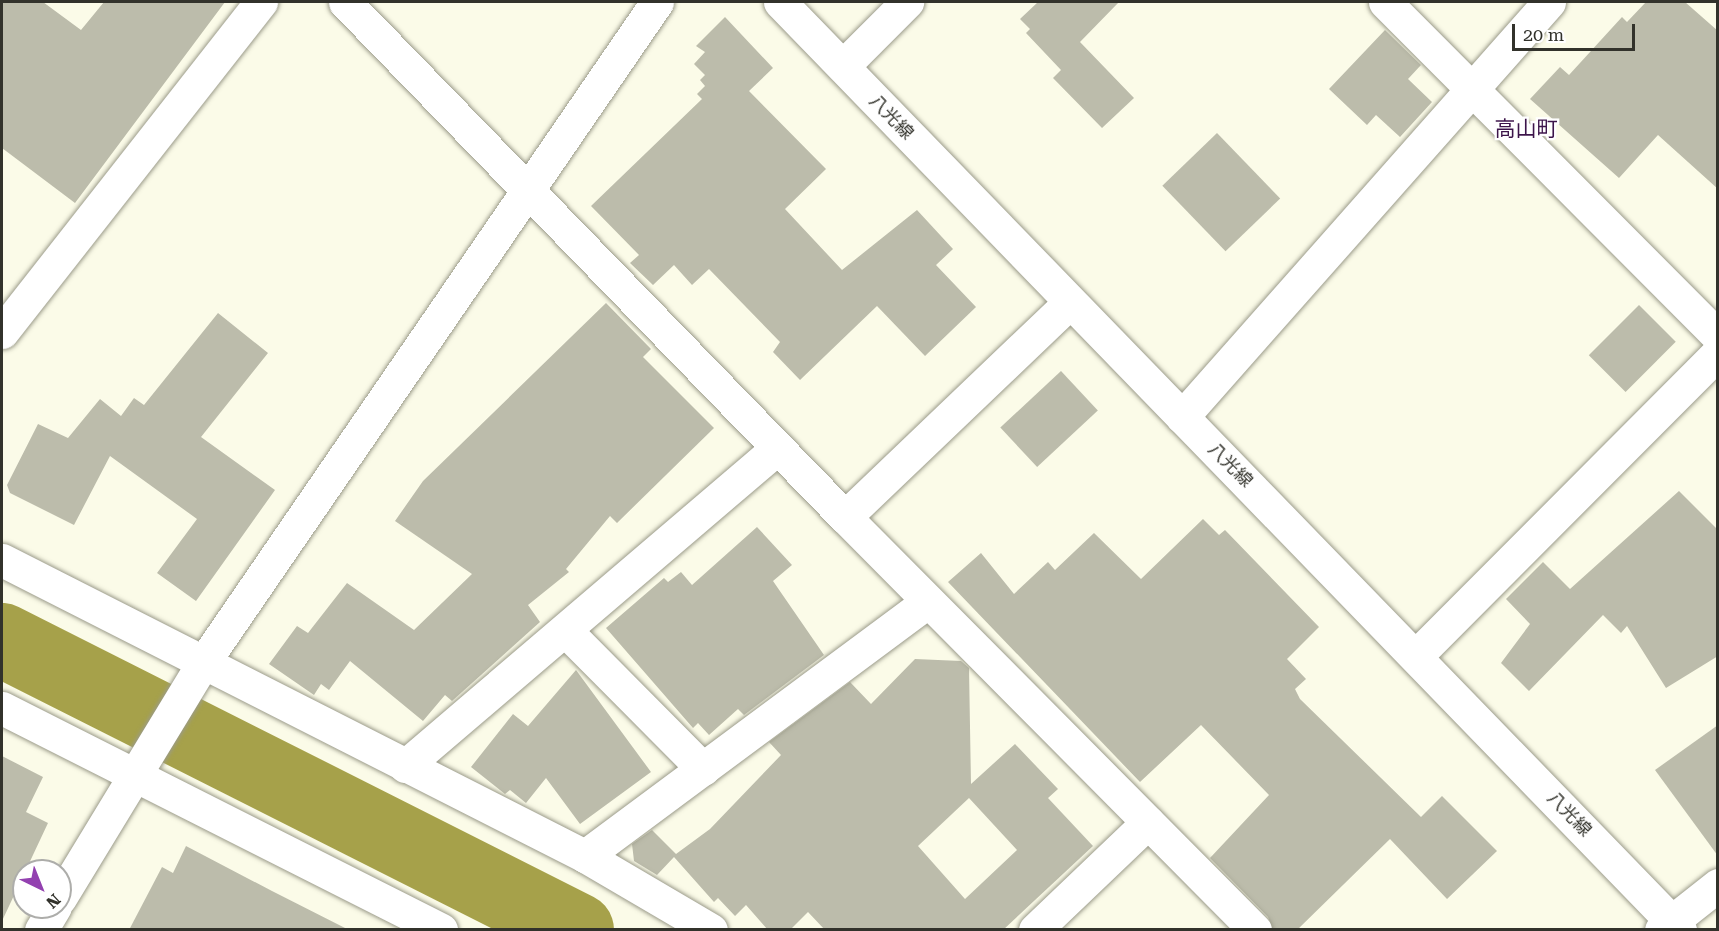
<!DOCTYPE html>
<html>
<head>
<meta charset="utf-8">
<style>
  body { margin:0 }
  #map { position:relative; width:1719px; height:931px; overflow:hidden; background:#fbfbe8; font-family:"Roboto Serif","Noto Sans JP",serif }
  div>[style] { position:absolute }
  .river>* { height:74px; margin:-37px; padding:0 37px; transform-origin:37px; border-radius:37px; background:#a6a14a }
  .building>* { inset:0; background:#bcbcab; transform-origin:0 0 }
  .roads { filter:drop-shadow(0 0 2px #9b9b8a) drop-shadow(0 0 2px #9b9b8a) }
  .minor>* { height:33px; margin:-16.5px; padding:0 16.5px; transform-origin:16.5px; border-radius:16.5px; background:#fff }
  span { translate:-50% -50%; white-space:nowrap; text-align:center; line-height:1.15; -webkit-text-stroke:4.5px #fff; paint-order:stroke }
  .street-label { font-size:18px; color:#32322b }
  .quarter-label { font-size:21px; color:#3c144a }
  .frame { position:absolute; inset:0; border:3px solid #32322b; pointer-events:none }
  .north { position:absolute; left:12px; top:859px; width:60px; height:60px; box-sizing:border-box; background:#fff; border:2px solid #adadaa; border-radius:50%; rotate:137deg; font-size:16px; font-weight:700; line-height:24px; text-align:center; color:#32322b }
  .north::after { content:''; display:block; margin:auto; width:21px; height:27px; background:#9341b0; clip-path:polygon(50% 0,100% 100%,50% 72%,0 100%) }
  .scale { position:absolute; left:1512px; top:24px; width:123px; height:27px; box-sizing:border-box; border:3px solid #32322b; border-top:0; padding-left:8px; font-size:18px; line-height:21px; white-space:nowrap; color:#32322b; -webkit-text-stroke:4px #fff; paint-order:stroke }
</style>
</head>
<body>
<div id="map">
  <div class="river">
    <i style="left:2px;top:640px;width:644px;rotate:26.76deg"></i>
  </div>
  <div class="building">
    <i style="clip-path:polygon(2px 2px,43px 2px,81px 30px,104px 2px,225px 2px,75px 203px,2px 148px)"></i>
    <i style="clip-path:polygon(1038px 2px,1119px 2px,1080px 42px,1134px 98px,1102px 128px,1053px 78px,1061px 70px,1026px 33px,1030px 29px,1020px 19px)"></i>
    <i style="clip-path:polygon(1646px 2px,1685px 2px,1718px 31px,1718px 189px,1658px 135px,1619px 178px,1530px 99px,1560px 67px,1569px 75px,1622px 17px,1627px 22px)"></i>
    <i style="clip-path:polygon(725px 17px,773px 68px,749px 91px,826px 169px,785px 209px,842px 270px,917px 210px,953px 249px,936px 265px,976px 307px,925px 356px,877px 306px,800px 380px,773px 352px,780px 342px,709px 269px,692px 285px,674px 265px,653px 285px,630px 263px,639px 255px,591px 206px,702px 99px,697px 94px,705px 86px,700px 80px,705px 75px,694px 64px,705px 52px,696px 46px)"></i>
    <i style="clip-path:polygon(1385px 30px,1421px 65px,1408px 79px,1432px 102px,1400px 137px,1376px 115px,1367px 125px,1329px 89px)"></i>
    <i style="left:1217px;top:133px;width:91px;height:76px;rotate:46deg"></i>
    <i style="clip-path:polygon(606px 303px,651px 349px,643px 357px,714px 428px,617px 523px,610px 516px,566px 569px,569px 572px,528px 605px,540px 622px,452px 701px,445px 695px,423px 721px,350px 661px,329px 690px,321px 684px,314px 695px,269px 664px,297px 626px,308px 633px,347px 583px,414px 630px,472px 574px,395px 521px,423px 481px)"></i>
    <i style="left:1639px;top:305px;width:52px;height:71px;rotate:45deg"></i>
    <i style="clip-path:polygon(218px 313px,268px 353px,201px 437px,275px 490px,196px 601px,157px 573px,197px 519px,110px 456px,74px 525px,10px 493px,7px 485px,38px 424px,68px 438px,100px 399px,121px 416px,134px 398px,144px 405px)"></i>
    <i style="left:1061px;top:371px;width:54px;height:83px;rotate:47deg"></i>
    <i style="clip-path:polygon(1679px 491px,1718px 530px,1718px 656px,1666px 688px,1627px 626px,1621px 633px,1603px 615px,1529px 691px,1501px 663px,1530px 624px,1506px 599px,1543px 562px,1570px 589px)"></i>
    <i style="clip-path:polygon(1203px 519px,1219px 535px,1225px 530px,1319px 627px,1287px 659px,1306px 679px,1295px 689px,1300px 699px,1421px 817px,1442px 796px,1497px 851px,1447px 899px,1390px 839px,1297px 930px,1273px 930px,1268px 917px,1210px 858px,1269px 795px,1201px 725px,1140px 782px,948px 582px,981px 553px,1014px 594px,1048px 562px,1055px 570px,1094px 533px,1141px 579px)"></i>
    <i style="clip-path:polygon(757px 527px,792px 565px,773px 581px,824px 655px,744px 715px,738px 709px,709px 735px,698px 723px,693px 728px,606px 628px,664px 578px,668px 582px,681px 572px,692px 585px)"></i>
    <i style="clip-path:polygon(evenodd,915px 659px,961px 661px,969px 668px,971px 784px,1015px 744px,1058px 789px,1048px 798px,1093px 846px,1003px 930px,825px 930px,808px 912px,790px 930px,768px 930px,746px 905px,735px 916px,718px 898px,714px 902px,674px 857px,657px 875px,634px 861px,632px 844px,652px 830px,676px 854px,710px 829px,781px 755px,769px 742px,850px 682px,871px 704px,915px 659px,969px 798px,1017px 850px,965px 899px,918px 846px,969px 798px)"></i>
    <i style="clip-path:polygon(576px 670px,651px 772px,580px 824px,546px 778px,526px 803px,510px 790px,505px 794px,471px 767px,513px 714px,528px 726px)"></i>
    <i style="clip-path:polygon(1718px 725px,1718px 856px,1655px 770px)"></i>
    <i style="clip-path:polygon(2px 756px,43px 777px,26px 812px,48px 823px,2px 921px)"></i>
    <i style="clip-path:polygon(186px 846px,272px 891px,349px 930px,129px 930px,162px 867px,173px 873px)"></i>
  </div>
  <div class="roads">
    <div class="minor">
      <i style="left:345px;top:2px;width:718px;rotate:45.85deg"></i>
      <i style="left:845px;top:517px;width:582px;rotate:45.21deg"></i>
      <i style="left:780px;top:2px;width:1293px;rotate:45.88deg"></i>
      <i style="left:1385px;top:2px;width:472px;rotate:45.1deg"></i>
      <i style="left:843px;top:66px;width:91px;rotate:-45deg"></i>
      <i style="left:2px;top:332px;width:420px;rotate:-51.9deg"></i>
      <i style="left:1182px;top:417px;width:554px;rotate:-48.51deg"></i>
      <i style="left:845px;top:517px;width:310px;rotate:-43.7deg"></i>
      <i style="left:2px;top:560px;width:654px;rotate:26.92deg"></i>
      <i style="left:585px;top:856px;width:146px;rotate:30.4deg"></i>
      <i style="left:565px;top:630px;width:196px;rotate:45.2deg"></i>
      <i style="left:1417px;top:655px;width:426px;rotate:-45.1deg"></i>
      <i style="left:2px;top:708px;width:492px;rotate:26.8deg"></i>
      <i style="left:405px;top:766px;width:489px;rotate:-40.5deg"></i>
      <i style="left:585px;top:856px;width:427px;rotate:-36.6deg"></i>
      <i style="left:60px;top:898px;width:275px;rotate:-58.7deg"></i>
      <i style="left:203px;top:663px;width:802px;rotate:-55.52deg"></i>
      <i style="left:41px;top:930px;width:27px;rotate:-59deg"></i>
      <i style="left:1035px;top:930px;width:156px;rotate:-43.7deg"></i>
      <i style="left:1661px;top:930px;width:73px;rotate:-38.3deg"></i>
    </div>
  </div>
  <div class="street-label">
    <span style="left:891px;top:117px;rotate:46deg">八光線</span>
    <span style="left:1230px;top:465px;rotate:45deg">八光線</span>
    <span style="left:1569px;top:814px;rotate:46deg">八光線</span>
  </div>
  <div class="quarter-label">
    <span style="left:1526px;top:129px">高山町</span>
  </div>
  <div class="frame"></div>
  <div class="north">N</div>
  <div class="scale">20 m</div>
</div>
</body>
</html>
